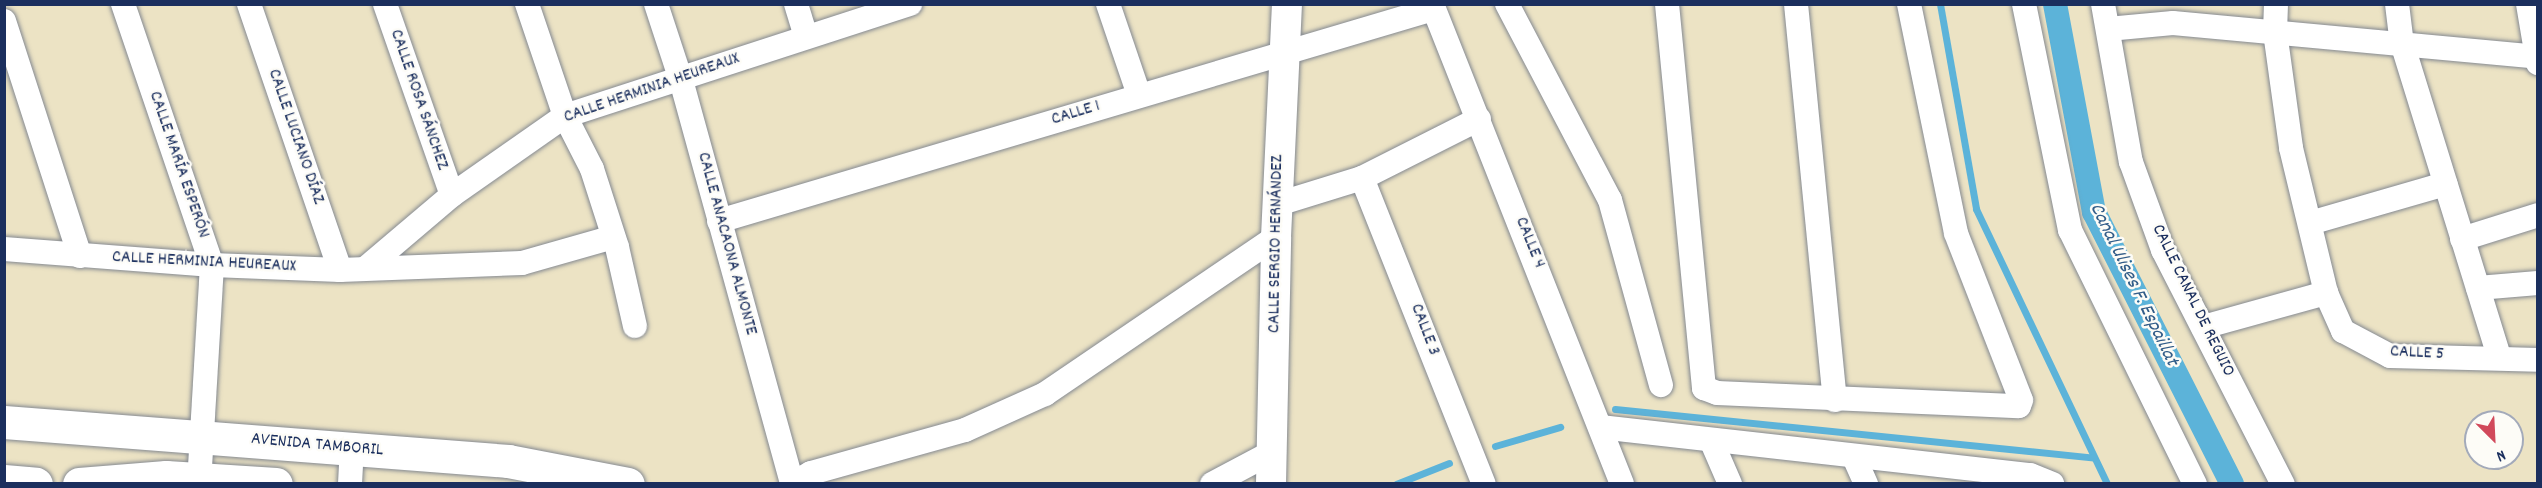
<!DOCTYPE html>
<html>
<head>
<meta charset="utf-8">
<style>
  body { margin:0 }
  #map { position:relative; width:2542px; height:488px; overflow:hidden; background:#ece3c4; font-family:Dekko,sans-serif }
  div>[style] { position:absolute }
  .stream>* { height:7px; margin:-3.5px; padding:0 3.5px; transform-origin:3.5px; border-radius:3.5px; background:#5cb3d9 }
  .canal>* { height:24px; margin:-12px; padding:0 12px; transform-origin:12px; border-radius:12px; background:#5cb3d9 }
  .roads { filter:drop-shadow(0 0 2px #848991) drop-shadow(0 0 2px #848991) }
  .minor>* { height:24px; margin:-12px; padding:0 12px; transform-origin:12px; border-radius:12px; background:#fff }
  .tertiary>* { height:30px; margin:-15px; padding:0 15px; transform-origin:15px; border-radius:15px; background:#fff }
  .secondary>* { height:33px; margin:-16.5px; padding:0 16.5px; transform-origin:16.5px; border-radius:16.5px; background:#fff }
  span { translate:-50% -50%; white-space:nowrap; text-align:center; line-height:1.15; -webkit-text-stroke:5px #fdfcf7; paint-order:stroke }
  .street-label { font-size:18px; color:#1b2f5e }
  .water-label { font-size:20px; color:#325d89; font-style:italic }
  .frame { position:absolute; inset:0; border:6px solid #1b2f5e; pointer-events:none }
  .north { position:absolute; left:2464px; top:410px; width:60px; height:60px; box-sizing:border-box; background:#fdfcf7; border:2px solid #a3aaba; border-radius:50%; rotate:156deg; font-size:16px; font-weight:700; line-height:24px; text-align:center; color:#1b2f5e }
  .north::after { content:''; display:block; margin:auto; width:21px; height:27px; background:#d1495b; clip-path:polygon(50% 0,100% 100%,50% 72%,0 100%) }
</style>
</head>
<body>
<div id="map">
  <div class="stream">
    <i style="left:1940px;top:4px;width:208px;rotate:80deg"></i>
    <i style="left:1976px;top:209px;width:305px;rotate:64.5deg"></i>
    <i style="left:1615px;top:409px;width:481px;rotate:5.8deg"></i>
    <i style="left:1495px;top:446px;width:68px;rotate:-16.3deg"></i>
    <i style="left:1396px;top:484px;width:57px;rotate:-21.6deg"></i>
  </div>
  <div class="canal">
    <i style="left:2055px;top:4px;width:212px;rotate:79.4deg"></i>
    <i style="left:2094px;top:212px;width:305px;rotate:63.1deg"></i>
  </div>
  <div class="roads">
    <div class="minor">
      <i style="left:123px;top:4px;width:276px;rotate:71.2deg"></i>
      <i style="left:212px;top:265px;width:219px;rotate:93.4deg"></i>
      <i style="left:249px;top:4px;width:281px;rotate:71.1deg"></i>
      <i style="left:385px;top:4px;width:202px;rotate:70.7deg"></i>
      <i style="left:527px;top:4px;width:118px;rotate:71.3deg"></i>
      <i style="left:565px;top:116px;width:59px;rotate:63deg"></i>
      <i style="left:592px;top:169px;width:82px;rotate:72.2deg"></i>
      <i style="left:617px;top:247px;width:81px;rotate:77.2deg"></i>
      <i style="left:656px;top:4px;width:80px;rotate:71.8deg"></i>
      <i style="left:681px;top:80px;width:419px;rotate:74.6deg"></i>
      <i style="left:796px;top:4px;width:34px;rotate:73deg"></i>
      <i style="left:1108px;top:4px;width:96px;rotate:71.2deg"></i>
      <i style="left:1432px;top:4px;width:516px;rotate:68.4deg"></i>
      <i style="left:1507px;top:4px;width:221px;rotate:62.3deg"></i>
      <i style="left:1610px;top:200px;width:192px;rotate:74.6deg"></i>
      <i style="left:1667px;top:4px;width:386px;rotate:84.5deg"></i>
      <i style="left:1704px;top:388px;width:14px;rotate:21deg"></i>
      <i style="left:1717px;top:393px;width:302px;rotate:2.5deg"></i>
      <i style="left:2019px;top:406px;width:6px;rotate:-72deg"></i>
      <i style="left:2021px;top:400px;width:179px;rotate:-111.3deg"></i>
      <i style="left:1956px;top:233px;width:234px;rotate:-101.6deg"></i>
      <i style="left:1796px;top:4px;width:398px;rotate:84.4deg"></i>
      <i style="left:2024px;top:4px;width:231px;rotate:78.5deg"></i>
      <i style="left:2070px;top:230px;width:283px;rotate:63.8deg"></i>
      <i style="left:2103px;top:4px;width:160px;rotate:80deg"></i>
      <i style="left:2131px;top:162px;width:94px;rotate:70deg"></i>
      <i style="left:2163px;top:250px;width:263px;rotate:62.9deg"></i>
      <i style="left:2276px;top:4px;width:28px;rotate:92deg"></i>
      <i style="left:2275px;top:32px;width:117px;rotate:82.1deg"></i>
      <i style="left:2291px;top:148px;width:149px;rotate:76.4deg"></i>
      <i style="left:2326px;top:293px;width:42px;rotate:65.9deg"></i>
      <i style="left:2343px;top:331px;width:53px;rotate:28deg"></i>
      <i style="left:2390px;top:356px;width:148px;rotate:1.5deg"></i>
      <i style="left:2397px;top:4px;width:39px;rotate:83deg"></i>
      <i style="left:2402px;top:43px;width:329px;rotate:72.8deg"></i>
      <i style="left:2528px;top:4px;width:60px;rotate:80.4deg"></i>
      <i style="left:4px;top:21px;width:247px;rotate:72.1deg"></i>
      <i style="left:2108px;top:29px;width:65px;rotate:-5.3deg"></i>
      <i style="left:2173px;top:23px;width:367px;rotate:5.3deg"></i>
      <i style="left:1362px;top:178px;width:329px;rotate:68.3deg"></i>
      <i style="left:1278px;top:204px;width:88px;rotate:-17.2deg"></i>
      <i style="left:1362px;top:178px;width:131px;rotate:-26.8deg"></i>
      <i style="left:719px;top:221px;width:745px;rotate:-16.54deg"></i>
      <i style="left:2310px;top:223px;width:141px;rotate:-16.1deg"></i>
      <i style="left:2462px;top:239px;width:80px;rotate:-17.5deg"></i>
      <i style="left:4px;top:249px;width:209px;rotate:4.4deg"></i>
      <i style="left:212px;top:265px;width:128px;rotate:2.2deg"></i>
      <i style="left:340px;top:270px;width:182px;rotate:-2.2deg"></i>
      <i style="left:522px;top:263px;width:95px;rotate:-15.9deg"></i>
      <i style="left:366px;top:268px;width:113px;rotate:-40.3deg"></i>
      <i style="left:452px;top:195px;width:138px;rotate:-35deg"></i>
      <i style="left:565px;top:116px;width:363px;rotate:-18deg"></i>
      <i style="left:2478px;top:288px;width:60px;rotate:-4.8deg"></i>
      <i style="left:2203px;top:327px;width:128px;rotate:-15.5deg"></i>
      <i style="left:1600px;top:427px;width:433px;rotate:6.4deg"></i>
      <i style="left:2030px;top:475px;width:24px;rotate:22deg"></i>
      <i style="left:1711px;top:440px;width:48px;rotate:66.6deg"></i>
      <i style="left:1854px;top:457px;width:30px;rotate:66deg"></i>
      <i style="left:350px;top:484px;width:36px;rotate:-87deg"></i>
      <i style="left:792px;top:484px;width:22px;rotate:-30deg"></i>
      <i style="left:811px;top:473px;width:160px;rotate:-15.6deg"></i>
      <i style="left:965px;top:430px;width:88px;rotate:-24.2deg"></i>
      <i style="left:1045px;top:394px;width:279px;rotate:-34.2deg"></i>
      <i style="left:1212px;top:484px;width:70px;rotate:-28deg"></i>
    </div>
    <div class="tertiary">
      <i style="left:1271px;top:484px;width:247px;rotate:-88.8deg"></i>
      <i style="left:1276px;top:237px;width:233px;rotate:-87.3deg"></i>
    </div>
    <div class="secondary">
      <i style="left:4px;top:422px;width:506px;rotate:4.42deg"></i>
      <i style="left:508px;top:461px;width:122px;rotate:10.9deg"></i>
      <i style="left:4px;top:481px;width:32px;rotate:5deg"></i>
      <i style="left:79px;top:484px;width:87px;rotate:-4.6deg"></i>
      <i style="left:166px;top:477px;width:110px;rotate:3.6deg"></i>
    </div>
  </div>
  <div class="street-label">
    <span style="left:652px;top:89px;rotate:-19deg">CALLE HERMINIA HEUREAUX</span>
    <span style="left:418px;top:100px;rotate:71deg">CALLE ROSA SÁNCHEZ</span>
    <span style="left:1076px;top:114px;rotate:-17deg">CALLE 1</span>
    <span style="left:295px;top:137px;rotate:71deg">CALLE LUCIANO DÍAZ</span>
    <span style="left:178px;top:165px;rotate:71deg">CALLE MARÍA ESPERÓN</span>
    <span style="left:1529px;top:243px;rotate:68deg">CALLE 4</span>
    <span style="left:726px;top:244px;rotate:75deg">CALLE ANACAONA ALMONTE</span>
    <span style="left:1277px;top:244px;rotate:-89deg">CALLE SERGIO HERNÁNDEZ</span>
    <span style="left:204px;top:263px;rotate:3deg">CALLE HERMINIA HEUREAUX</span>
    <span style="left:2192px;top:301px;rotate:64deg">CALLE CANAL DE REGUIO</span>
    <span style="left:1424px;top:330px;rotate:69deg">CALLE 3</span>
    <span style="left:2417px;top:354px;rotate:3deg">CALLE 5</span>
    <span style="left:317px;top:446px;rotate:5deg">AVENIDA TAMBORIL</span>
  </div>
  <div class="water-label">
    <span style="left:2133px;top:285px;rotate:64deg">Canal Ulises F. Espaillat</span>
  </div>
  <div class="frame"></div>
  <div class="north">N</div>
</div>
</body>
</html>
